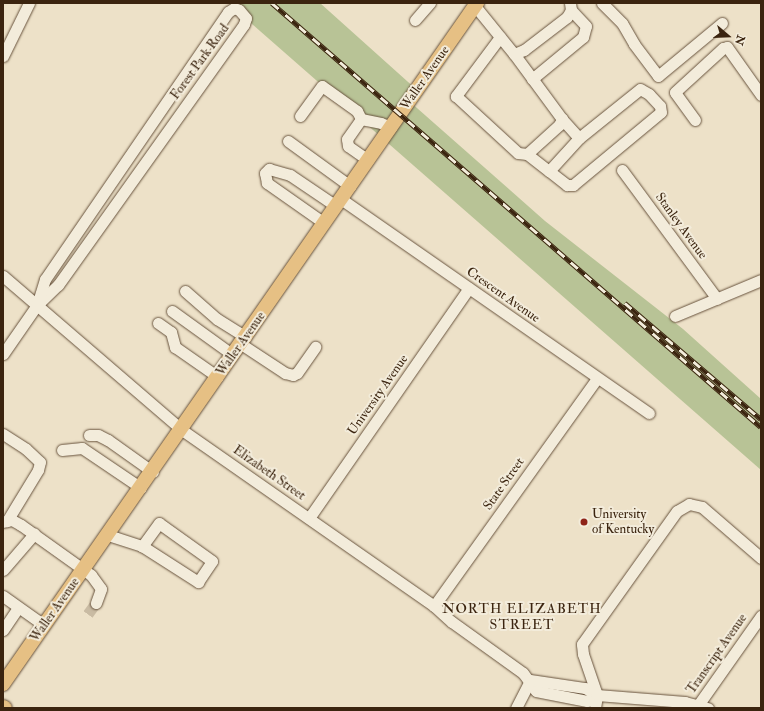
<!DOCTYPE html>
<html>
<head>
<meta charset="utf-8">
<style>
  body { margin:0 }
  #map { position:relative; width:764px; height:711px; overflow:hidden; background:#ede1c8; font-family:"IM FELL Double Pica",serif }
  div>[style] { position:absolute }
  .green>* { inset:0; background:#b8c396 }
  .minor-tunnel>* { height:11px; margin-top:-5.5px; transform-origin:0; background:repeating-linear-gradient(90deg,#c9bba3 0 11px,transparent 0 16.5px) }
  .roads { filter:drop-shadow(0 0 1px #68533d) drop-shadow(0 0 1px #68533d) }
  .minor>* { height:11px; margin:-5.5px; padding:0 5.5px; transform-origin:5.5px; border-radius:5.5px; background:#f3ecdb }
  .major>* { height:14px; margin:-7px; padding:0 7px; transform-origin:7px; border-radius:7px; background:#e6c084 }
  .rail>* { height:4.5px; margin-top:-2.25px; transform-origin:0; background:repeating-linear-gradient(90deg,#f3ecdb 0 9px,#3b240f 0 18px); box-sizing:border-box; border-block:1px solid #3b240f }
  .dots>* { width:11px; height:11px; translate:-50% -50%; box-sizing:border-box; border:2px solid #f3ecdb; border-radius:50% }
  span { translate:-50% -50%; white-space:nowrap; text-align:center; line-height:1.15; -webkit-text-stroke:4px #f3ecdb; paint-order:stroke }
  .street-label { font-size:13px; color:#3b240f }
  .poi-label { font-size:13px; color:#3b240f }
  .left { translate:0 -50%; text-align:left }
  .neighbourhood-label { font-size:14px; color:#3b240f; letter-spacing:1px }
  .frame { position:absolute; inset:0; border:4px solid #3b240f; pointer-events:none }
  .north { position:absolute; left:708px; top:16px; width:40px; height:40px; -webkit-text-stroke:3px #f3ecdb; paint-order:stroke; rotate:109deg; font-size:11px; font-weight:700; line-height:16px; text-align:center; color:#3b240f }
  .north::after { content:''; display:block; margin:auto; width:14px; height:18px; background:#3b240f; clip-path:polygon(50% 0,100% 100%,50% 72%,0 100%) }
</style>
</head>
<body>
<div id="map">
  <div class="green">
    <i style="clip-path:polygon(228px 3px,320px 3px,417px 90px,409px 101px,545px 221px,683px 329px,761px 399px,761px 470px)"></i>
  </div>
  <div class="minor-tunnel">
    <i style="left:88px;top:614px;width:14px;rotate:-54deg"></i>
  </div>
  <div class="roads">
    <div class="minor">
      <i style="left:602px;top:3px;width:28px;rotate:45deg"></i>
      <i style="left:622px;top:23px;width:24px;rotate:60deg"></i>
      <i style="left:634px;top:44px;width:40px;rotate:53deg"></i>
      <i style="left:658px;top:76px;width:83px;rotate:-39.6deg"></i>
      <i style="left:475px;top:6px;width:62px;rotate:50.9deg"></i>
      <i style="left:514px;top:54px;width:11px;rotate:-22deg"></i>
      <i style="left:524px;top:50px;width:54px;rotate:-37.5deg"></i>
      <i style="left:567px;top:17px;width:8px;rotate:-60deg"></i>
      <i style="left:571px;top:10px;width:7px;rotate:-98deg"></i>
      <i style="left:415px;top:20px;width:23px;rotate:-49deg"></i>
      <i style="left:500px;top:37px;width:74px;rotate:126.7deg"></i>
      <i style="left:456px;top:96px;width:84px;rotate:42.6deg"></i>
      <i style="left:518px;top:153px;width:9px;rotate:6deg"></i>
      <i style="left:527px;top:154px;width:43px;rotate:-42.2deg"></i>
      <i style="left:559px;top:125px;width:7px;rotate:-63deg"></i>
      <i style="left:562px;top:119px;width:81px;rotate:-126.4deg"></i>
      <i style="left:3px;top:56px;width:59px;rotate:-63.9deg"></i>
      <i style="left:532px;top:79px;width:66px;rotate:-39.5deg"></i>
      <i style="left:583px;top:37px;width:11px;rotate:-75deg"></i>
      <i style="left:586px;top:26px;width:22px;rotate:-133deg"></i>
      <i style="left:300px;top:116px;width:37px;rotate:-54deg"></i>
      <i style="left:322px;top:86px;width:43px;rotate:35.5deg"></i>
      <i style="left:357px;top:111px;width:9px;rotate:63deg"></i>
      <i style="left:695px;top:120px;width:34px;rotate:-126deg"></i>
      <i style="left:675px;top:92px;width:65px;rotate:-42.5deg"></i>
      <i style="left:723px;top:48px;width:4px;rotate:-14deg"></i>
      <i style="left:727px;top:47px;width:59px;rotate:54.7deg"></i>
      <i style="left:288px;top:141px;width:77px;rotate:36deg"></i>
      <i style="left:527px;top:154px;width:28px;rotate:38deg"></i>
      <i style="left:549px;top:171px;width:45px;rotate:-47.7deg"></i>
      <i style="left:368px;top:160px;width:24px;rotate:-145deg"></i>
      <i style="left:348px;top:146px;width:7px;rotate:-98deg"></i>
      <i style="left:347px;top:139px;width:24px;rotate:-55deg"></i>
      <i style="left:361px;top:119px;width:20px;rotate:11deg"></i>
      <i style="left:381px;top:123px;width:11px;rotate:22deg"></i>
      <i style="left:622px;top:170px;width:160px;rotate:53.6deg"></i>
      <i style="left:549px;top:171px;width:23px;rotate:38deg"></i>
      <i style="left:567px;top:185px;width:6px"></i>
      <i style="left:573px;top:185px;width:114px;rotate:-39.7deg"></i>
      <i style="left:661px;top:112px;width:6px;rotate:-99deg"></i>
      <i style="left:660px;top:106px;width:16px;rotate:-133deg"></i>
      <i style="left:649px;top:94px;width:10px;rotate:-151deg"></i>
      <i style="left:640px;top:89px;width:78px;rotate:141.2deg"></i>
      <i style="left:579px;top:138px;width:25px;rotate:-132deg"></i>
      <i style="left:341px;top:199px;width:375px;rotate:34.8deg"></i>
      <i style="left:324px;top:223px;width:70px;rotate:-144.9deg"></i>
      <i style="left:267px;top:183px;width:10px;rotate:-101deg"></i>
      <i style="left:265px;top:173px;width:6px;rotate:-45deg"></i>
      <i style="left:269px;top:169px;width:22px;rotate:16deg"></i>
      <i style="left:290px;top:175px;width:55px;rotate:34deg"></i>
      <i style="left:3px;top:276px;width:236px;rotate:40.7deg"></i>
      <i style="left:182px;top:430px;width:307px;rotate:34.9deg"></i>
      <i style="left:434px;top:606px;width:24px;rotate:42deg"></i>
      <i style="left:452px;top:622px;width:87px;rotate:35.7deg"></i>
      <i style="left:523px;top:673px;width:22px;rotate:54deg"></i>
      <i style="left:536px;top:691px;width:52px;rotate:11.1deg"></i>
      <i style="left:587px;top:701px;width:12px;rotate:-31deg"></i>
      <i style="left:185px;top:291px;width:43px;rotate:41.2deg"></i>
      <i style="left:217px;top:319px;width:34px;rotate:32deg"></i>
      <i style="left:172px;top:311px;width:75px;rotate:35.8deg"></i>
      <i style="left:675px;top:316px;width:93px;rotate:-22.7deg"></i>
      <i style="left:158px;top:323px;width:16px;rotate:35deg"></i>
      <i style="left:171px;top:332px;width:16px;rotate:75deg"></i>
      <i style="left:175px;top:347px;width:52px;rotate:34.9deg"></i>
      <i style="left:241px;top:344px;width:53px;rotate:33.4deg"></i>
      <i style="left:285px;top:373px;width:8px;rotate:14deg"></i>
      <i style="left:293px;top:375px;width:4px;rotate:-27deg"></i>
      <i style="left:297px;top:373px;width:32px;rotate:-55deg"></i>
      <i style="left:3px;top:354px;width:60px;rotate:-55.2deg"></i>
      <i style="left:37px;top:305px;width:29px;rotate:-44deg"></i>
      <i style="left:58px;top:285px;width:320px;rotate:-54.5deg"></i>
      <i style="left:244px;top:24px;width:6px;rotate:-72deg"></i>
      <i style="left:246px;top:18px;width:11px;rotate:-131deg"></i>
      <i style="left:239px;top:10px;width:5px;rotate:-158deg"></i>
      <i style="left:234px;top:8px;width:7px;rotate:146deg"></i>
      <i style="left:228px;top:12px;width:324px;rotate:124.4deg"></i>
      <i style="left:45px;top:279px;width:27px;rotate:107deg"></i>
      <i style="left:3px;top:434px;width:27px;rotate:33deg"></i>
      <i style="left:26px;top:449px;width:19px;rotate:43deg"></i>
      <i style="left:40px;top:462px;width:8px;rotate:104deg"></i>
      <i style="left:38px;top:470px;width:60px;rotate:121.3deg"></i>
      <i style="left:89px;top:435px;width:9px"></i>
      <i style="left:98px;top:435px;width:11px;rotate:27deg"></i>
      <i style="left:108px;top:440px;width:55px;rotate:35.4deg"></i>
      <i style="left:62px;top:450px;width:20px;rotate:-6deg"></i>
      <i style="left:82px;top:448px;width:71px;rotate:34.1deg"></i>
      <i style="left:309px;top:518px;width:280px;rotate:-55.2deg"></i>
      <i style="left:3px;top:522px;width:9px;rotate:-13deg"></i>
      <i style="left:12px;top:520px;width:10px;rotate:29deg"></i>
      <i style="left:21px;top:525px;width:86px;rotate:35.5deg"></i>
      <i style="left:91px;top:575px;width:17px;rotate:54deg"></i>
      <i style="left:101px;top:589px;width:15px;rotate:110deg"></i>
      <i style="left:108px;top:535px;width:36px;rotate:18deg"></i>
      <i style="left:142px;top:546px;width:67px;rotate:32.7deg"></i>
      <i style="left:198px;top:582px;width:25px;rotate:-56deg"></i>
      <i style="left:212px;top:561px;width:65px;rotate:-144.4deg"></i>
      <i style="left:159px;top:523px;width:29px;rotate:126deg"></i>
      <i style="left:3px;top:570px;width:48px;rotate:-49.3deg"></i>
      <i style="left:3px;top:596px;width:50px;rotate:35.3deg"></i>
      <i style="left:434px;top:606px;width:280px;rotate:-54.4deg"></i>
      <i style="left:3px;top:630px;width:27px;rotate:-56deg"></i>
      <i style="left:530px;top:680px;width:56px;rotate:8.3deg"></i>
      <i style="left:585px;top:688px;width:14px;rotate:30deg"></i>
      <i style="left:597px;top:695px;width:88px;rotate:4.5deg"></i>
      <i style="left:685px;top:702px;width:24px;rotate:15deg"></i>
      <i style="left:516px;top:708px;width:31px;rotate:-63deg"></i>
      <i style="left:595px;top:708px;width:13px;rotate:-81deg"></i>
      <i style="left:597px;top:695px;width:43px;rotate:-108.9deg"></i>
      <i style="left:583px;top:654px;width:10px;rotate:-96deg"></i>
      <i style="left:582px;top:644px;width:163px;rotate:-54.5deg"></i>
      <i style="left:677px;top:511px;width:14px;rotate:-30deg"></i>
      <i style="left:689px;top:504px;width:13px;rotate:13deg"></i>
      <i style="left:702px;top:507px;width:78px;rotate:40.8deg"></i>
      <i style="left:696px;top:708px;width:113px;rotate:-54.8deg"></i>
    </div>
    <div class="major">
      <i style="left:3px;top:684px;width:830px;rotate:-55.16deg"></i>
      <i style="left:3px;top:707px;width:2px;rotate:27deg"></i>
    </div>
  </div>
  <div class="rail">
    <i style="left:272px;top:3px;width:647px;rotate:40.93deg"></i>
    <i style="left:625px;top:303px;width:179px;rotate:40.5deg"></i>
  </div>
  <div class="dots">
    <i style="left:584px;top:522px;background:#8f2418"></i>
  </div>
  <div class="street-label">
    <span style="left:200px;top:62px;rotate:-54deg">Forest Park Road</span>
    <span style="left:425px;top:78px;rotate:-55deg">Waller Avenue</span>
    <span style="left:681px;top:226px;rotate:54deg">Stanley Avenue</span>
    <span style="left:503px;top:295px;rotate:35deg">Crescent Avenue</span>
    <span style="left:241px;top:344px;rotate:-55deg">Waller Avenue</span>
    <span style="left:378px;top:395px;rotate:-55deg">University Avenue</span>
    <span style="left:269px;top:473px;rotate:35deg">Elizabeth Street</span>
    <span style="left:504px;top:484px;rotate:-55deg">State Street</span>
    <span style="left:55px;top:610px;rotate:-55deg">Waller Avenue</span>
    <span style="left:717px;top:654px;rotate:-55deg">Transcript Avenue</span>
  </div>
  <div class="poi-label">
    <span class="left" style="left:592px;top:522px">University<br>of Kentucky</span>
  </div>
  <div class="neighbourhood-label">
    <span style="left:522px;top:617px">NORTH ELIZABETH<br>STREET</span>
  </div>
  <div class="frame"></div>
  <div class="north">N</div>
</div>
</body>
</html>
